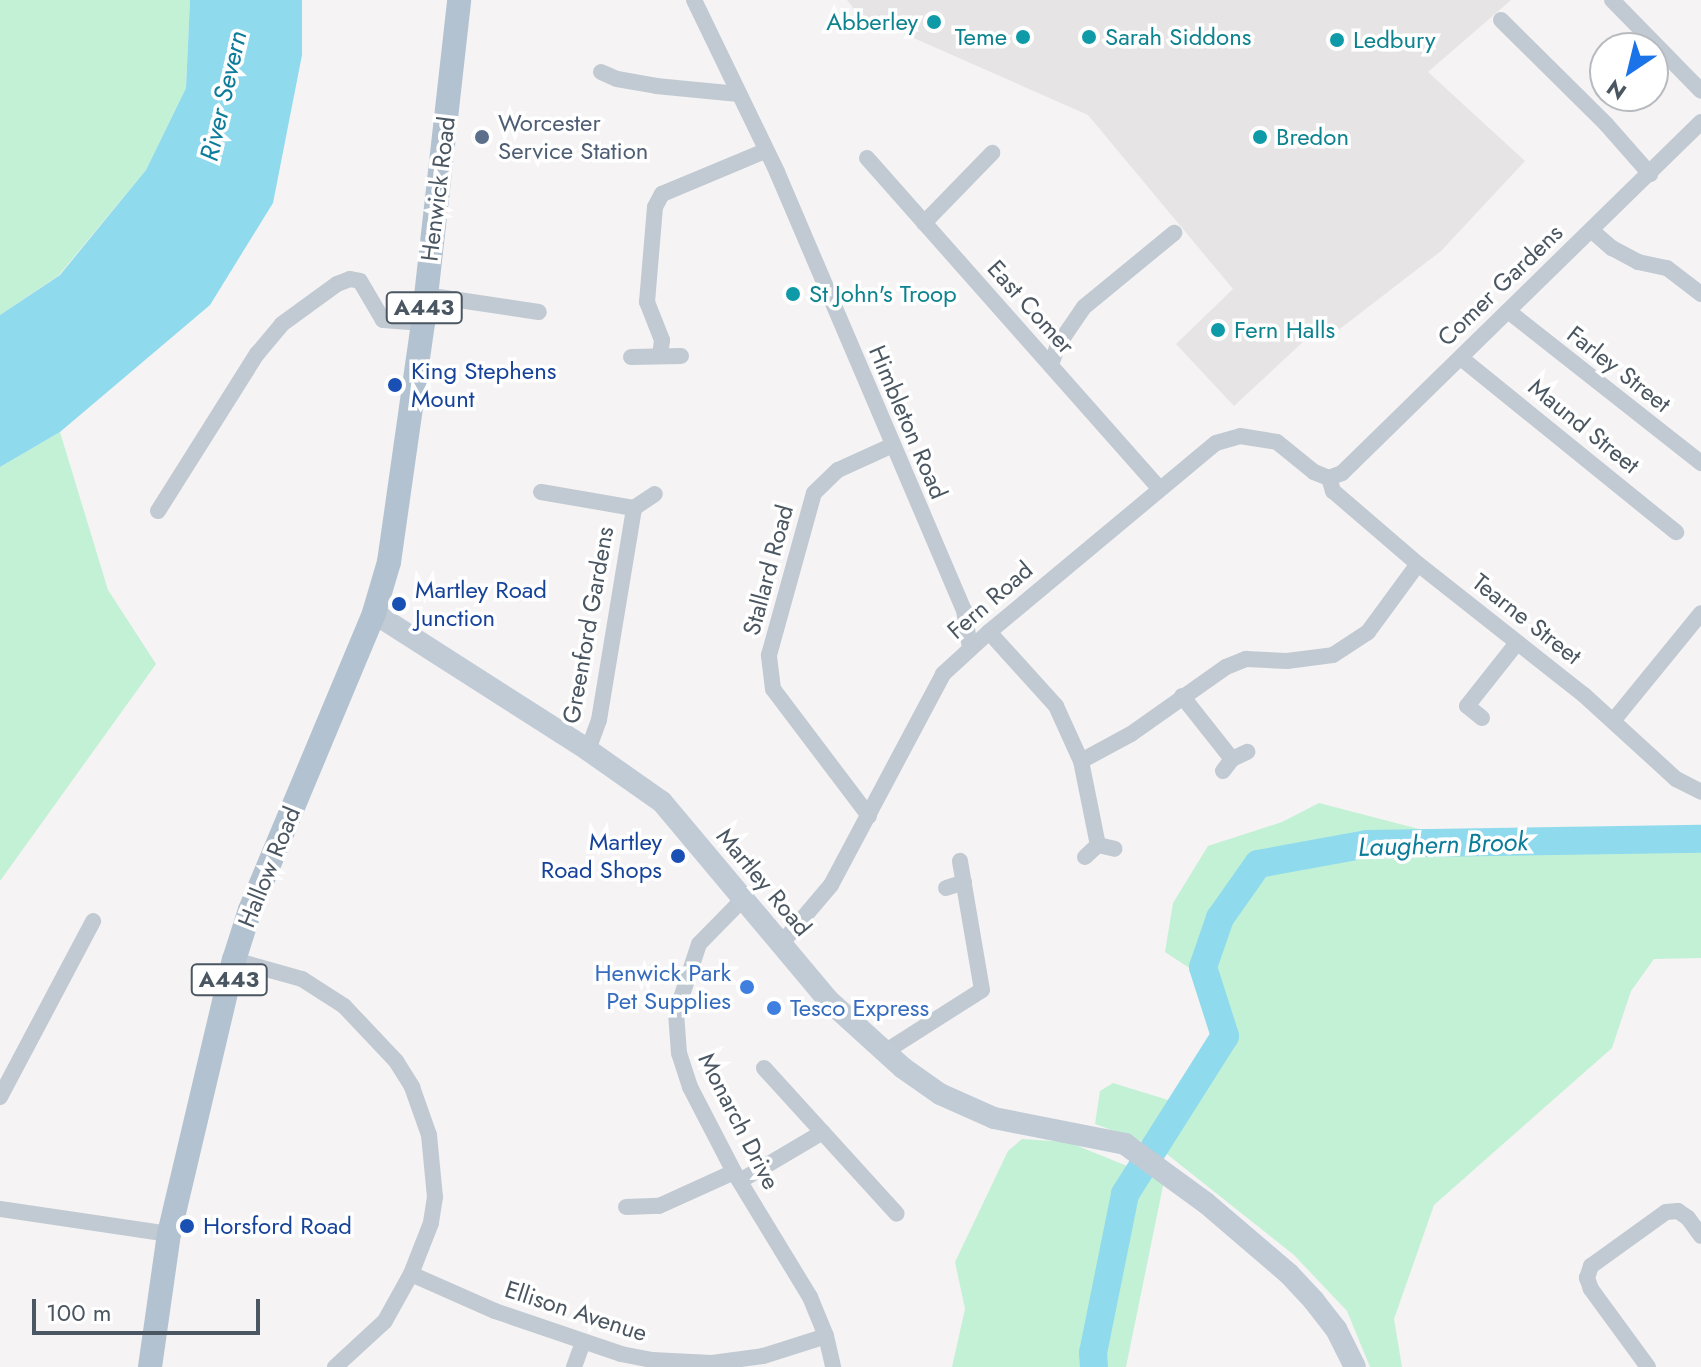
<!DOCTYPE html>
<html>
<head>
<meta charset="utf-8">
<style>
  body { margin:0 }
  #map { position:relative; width:1701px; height:1367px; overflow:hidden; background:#f5f3f3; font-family:Jost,sans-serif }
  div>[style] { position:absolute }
  .education>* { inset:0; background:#e6e4e5 }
  .green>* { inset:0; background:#c3f1d5 }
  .water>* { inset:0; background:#90daee }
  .river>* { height:28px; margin:-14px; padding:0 14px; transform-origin:14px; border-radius:14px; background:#90daee }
  .street>* { height:16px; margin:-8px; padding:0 8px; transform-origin:8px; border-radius:8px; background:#c1cad2 }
  .secondary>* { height:22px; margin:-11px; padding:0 11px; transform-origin:11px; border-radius:11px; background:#c1cbd6 }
  .primary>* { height:24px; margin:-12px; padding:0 12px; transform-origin:12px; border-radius:12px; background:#b3c2d1 }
  .dots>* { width:22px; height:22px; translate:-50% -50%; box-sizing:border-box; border:4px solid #fff; border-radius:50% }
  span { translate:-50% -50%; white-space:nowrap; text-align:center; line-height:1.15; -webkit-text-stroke:7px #fff; paint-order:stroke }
  .shield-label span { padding:2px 6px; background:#fff; border:2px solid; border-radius:6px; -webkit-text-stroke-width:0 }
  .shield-label { font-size:22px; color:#4a5661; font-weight:700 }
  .culture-label { font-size:24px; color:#0d838f }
  .right { translate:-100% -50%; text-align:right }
  .left { translate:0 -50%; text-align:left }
  .service-label { font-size:24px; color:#4e5e75 }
  .street-label { font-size:24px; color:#4a5661 }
  .transit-label { font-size:24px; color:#164399 }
  .shop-label { font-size:24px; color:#366cbe }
  .water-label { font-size:26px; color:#0c7c9b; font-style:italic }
  .north { position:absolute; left:1589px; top:32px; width:80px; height:80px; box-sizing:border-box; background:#fff; border:2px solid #b7bbc0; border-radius:50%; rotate:215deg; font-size:22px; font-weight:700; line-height:32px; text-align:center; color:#4a5661 }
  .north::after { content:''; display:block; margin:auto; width:28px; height:36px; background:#1a73e8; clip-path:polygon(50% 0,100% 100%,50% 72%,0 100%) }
  .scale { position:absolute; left:32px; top:1299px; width:228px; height:36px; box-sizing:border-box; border:4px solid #4a5661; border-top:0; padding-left:10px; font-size:24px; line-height:28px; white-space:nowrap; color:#4a5661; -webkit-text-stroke:6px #fff; paint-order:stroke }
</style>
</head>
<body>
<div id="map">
  <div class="education">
    <i style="clip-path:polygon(847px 0,1511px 0,1428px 72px,1525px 161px,1441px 251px,1328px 338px,1319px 327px,1234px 406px,1176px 344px,1233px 289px,1088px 115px,857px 13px)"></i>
  </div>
  <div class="green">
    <i style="clip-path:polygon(0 0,190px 0,186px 88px,146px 170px,59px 275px,0 315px)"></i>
    <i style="clip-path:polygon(60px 432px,108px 590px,156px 664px,0 881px,0 467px)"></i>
    <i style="clip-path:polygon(1319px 803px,1465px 841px,1701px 839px,1701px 958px,1654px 959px,1631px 991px,1612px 1048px,1434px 1205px,1394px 1319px,1402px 1367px,1370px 1367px,1347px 1311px,1294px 1255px,1158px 1147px,1095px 1124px,1100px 1091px,1113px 1083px,1181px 1104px,1225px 1036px,1209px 981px,1165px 952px,1173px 903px,1208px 846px,1282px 822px)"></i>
    <i style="clip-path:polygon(1022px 1139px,1068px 1142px,1164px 1181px,1126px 1367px,952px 1367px,965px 1309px,955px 1262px,1008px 1151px)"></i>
  </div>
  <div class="water">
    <i style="clip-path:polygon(190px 0,302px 0,302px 55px,273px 203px,210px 305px,60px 432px,0 467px,0 315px,60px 275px,146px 170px,186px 88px)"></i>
  </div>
  <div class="river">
    <i style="left:1094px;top:1367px;width:14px;rotate:-94deg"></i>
    <i style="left:1093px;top:1353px;width:162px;rotate:-78.6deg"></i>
    <i style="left:1125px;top:1194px;width:187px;rotate:-57.7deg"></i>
    <i style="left:1225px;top:1036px;width:72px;rotate:-107.7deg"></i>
    <i style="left:1203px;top:967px;width:52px;rotate:-70.9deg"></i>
    <i style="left:1220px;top:918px;width:66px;rotate:-54.9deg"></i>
    <i style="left:1258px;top:864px;width:111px;rotate:-10.4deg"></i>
    <i style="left:1367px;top:844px;width:334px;rotate:-0.9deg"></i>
  </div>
  <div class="street">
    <i style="left:694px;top:0;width:191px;rotate:64.2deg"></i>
    <i style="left:777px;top:172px;width:476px;rotate:66.9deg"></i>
    <i style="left:964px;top:610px;width:38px;rotate:81deg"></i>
    <i style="left:1612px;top:0;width:127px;rotate:45.6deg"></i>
    <i style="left:1501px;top:20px;width:148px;rotate:44.7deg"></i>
    <i style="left:1606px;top:124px;width:67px;rotate:48.7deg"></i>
    <i style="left:601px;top:72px;width:17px;rotate:24deg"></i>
    <i style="left:617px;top:79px;width:40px;rotate:10deg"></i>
    <i style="left:656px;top:86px;width:83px;rotate:5.5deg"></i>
    <i style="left:867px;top:158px;width:441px;rotate:48.5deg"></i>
    <i style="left:924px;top:223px;width:98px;rotate:-45.8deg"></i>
    <i style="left:1591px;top:230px;width:28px;rotate:41deg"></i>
    <i style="left:1612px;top:248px;width:30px;rotate:28deg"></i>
    <i style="left:1638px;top:262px;width:30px;rotate:12deg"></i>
    <i style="left:1667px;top:268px;width:43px;rotate:37.4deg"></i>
    <i style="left:425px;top:295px;width:115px;rotate:8.5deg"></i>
    <i style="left:1508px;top:311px;width:246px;rotate:38.2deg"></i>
    <i style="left:660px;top:355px;width:15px;rotate:-82deg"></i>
    <i style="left:662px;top:340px;width:41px;rotate:-111.5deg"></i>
    <i style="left:647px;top:302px;width:95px;rotate:-85.2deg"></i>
    <i style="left:655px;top:207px;width:15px;rotate:-62deg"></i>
    <i style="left:662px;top:194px;width:112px;rotate:-22.7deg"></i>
    <i style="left:631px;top:357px;width:50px;rotate:-1.1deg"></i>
    <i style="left:1461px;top:358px;width:277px;rotate:39deg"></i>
    <i style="left:1051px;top:365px;width:21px;rotate:-71deg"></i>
    <i style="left:1058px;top:345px;width:46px;rotate:-55.6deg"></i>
    <i style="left:1084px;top:307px;width:117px;rotate:-39.4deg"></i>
    <i style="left:1329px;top:478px;width:14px;rotate:-21deg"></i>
    <i style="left:1342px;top:473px;width:502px;rotate:-44.35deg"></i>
    <i style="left:1329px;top:478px;width:14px;rotate:73deg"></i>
    <i style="left:1333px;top:491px;width:112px;rotate:40.7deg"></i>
    <i style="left:1418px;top:564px;width:211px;rotate:38.3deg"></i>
    <i style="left:1584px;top:695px;width:125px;rotate:42.4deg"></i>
    <i style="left:1676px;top:779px;width:28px;rotate:27deg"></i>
    <i style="left:541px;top:492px;width:94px;rotate:9.8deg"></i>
    <i style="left:634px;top:508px;width:25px;rotate:-34deg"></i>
    <i style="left:158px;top:511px;width:186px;rotate:-57.8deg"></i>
    <i style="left:257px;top:354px;width:39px;rotate:-50deg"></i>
    <i style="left:282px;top:324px;width:68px;rotate:-36deg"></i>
    <i style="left:337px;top:284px;width:14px;rotate:-21deg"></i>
    <i style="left:350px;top:279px;width:10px;rotate:11deg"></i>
    <i style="left:360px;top:281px;width:45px;rotate:59.5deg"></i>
    <i style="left:383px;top:320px;width:40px;rotate:4.3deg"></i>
    <i style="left:989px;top:632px;width:100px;rotate:47.8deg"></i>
    <i style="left:1056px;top:706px;width:60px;rotate:65.6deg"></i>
    <i style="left:1081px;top:761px;width:86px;rotate:78.6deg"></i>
    <i style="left:1182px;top:696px;width:80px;rotate:51.6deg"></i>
    <i style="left:1482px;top:718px;width:19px;rotate:-141deg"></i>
    <i style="left:1467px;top:706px;width:80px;rotate:-51.6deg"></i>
    <i style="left:1613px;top:721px;width:139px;rotate:-50.8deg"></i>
    <i style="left:588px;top:750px;width:32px;rotate:-70deg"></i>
    <i style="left:599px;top:720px;width:215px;rotate:-80.6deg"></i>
    <i style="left:1081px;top:761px;width:57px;rotate:-28.4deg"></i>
    <i style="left:1131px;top:734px;width:116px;rotate:-35.2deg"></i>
    <i style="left:1226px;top:667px;width:22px;rotate:-22deg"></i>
    <i style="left:1246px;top:659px;width:41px;rotate:2.8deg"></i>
    <i style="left:1287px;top:661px;width:46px;rotate:-7.4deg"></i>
    <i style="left:1333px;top:655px;width:42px;rotate:-33.3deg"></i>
    <i style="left:1368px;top:632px;width:84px;rotate:-53.7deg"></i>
    <i style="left:1223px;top:771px;width:15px;rotate:-53deg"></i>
    <i style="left:1232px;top:759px;width:17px;rotate:-25deg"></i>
    <i style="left:869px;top:816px;width:159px;rotate:-127.1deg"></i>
    <i style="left:773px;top:689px;width:34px;rotate:-97deg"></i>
    <i style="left:769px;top:655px;width:168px;rotate:-74.5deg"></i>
    <i style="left:814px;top:493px;width:33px;rotate:-44deg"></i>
    <i style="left:838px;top:470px;width:58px;rotate:-24.4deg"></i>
    <i style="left:1085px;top:857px;width:18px;rotate:-43deg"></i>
    <i style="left:1098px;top:845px;width:17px;rotate:13deg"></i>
    <i style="left:946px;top:888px;width:19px;rotate:-18deg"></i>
    <i style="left:743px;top:899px;width:63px;rotate:134.4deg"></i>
    <i style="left:699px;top:944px;width:73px;rotate:108.4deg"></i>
    <i style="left:676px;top:1013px;width:40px;rotate:85.7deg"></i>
    <i style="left:679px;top:1053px;width:36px;rotate:72deg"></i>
    <i style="left:690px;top:1087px;width:96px;rotate:62.6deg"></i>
    <i style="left:734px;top:1172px;width:146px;rotate:58.7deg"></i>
    <i style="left:810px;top:1297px;width:42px;rotate:67.7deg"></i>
    <i style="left:826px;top:1336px;width:32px;rotate:77deg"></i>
    <i style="left:781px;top:944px;width:77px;rotate:-49.7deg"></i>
    <i style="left:831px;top:885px;width:239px;rotate:-62deg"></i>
    <i style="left:943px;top:674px;width:62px;rotate:-42.4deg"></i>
    <i style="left:989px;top:632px;width:295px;rotate:-39.8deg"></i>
    <i style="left:1216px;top:443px;width:25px;rotate:-16deg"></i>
    <i style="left:1240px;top:436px;width:37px;rotate:9deg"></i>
    <i style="left:1277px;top:442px;width:48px;rotate:39deg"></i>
    <i style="left:1314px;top:472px;width:16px;rotate:22deg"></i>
    <i style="left:234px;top:960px;width:71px;rotate:15.6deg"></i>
    <i style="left:302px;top:979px;width:50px;rotate:32.7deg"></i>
    <i style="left:344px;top:1006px;width:76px;rotate:46.6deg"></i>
    <i style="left:396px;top:1061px;width:31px;rotate:58deg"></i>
    <i style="left:412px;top:1087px;width:51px;rotate:70.5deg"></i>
    <i style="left:429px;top:1135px;width:62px;rotate:84.5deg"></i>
    <i style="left:435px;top:1197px;width:26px;rotate:99deg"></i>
    <i style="left:431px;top:1223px;width:55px;rotate:111.4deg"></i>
    <i style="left:411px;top:1274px;width:54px;rotate:119deg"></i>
    <i style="left:385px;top:1321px;width:68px;rotate:137.4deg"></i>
    <i style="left:883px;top:1053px;width:117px;rotate:-32.5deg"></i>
    <i style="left:982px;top:990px;width:131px;rotate:-99.7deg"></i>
    <i style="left:764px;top:1068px;width:197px;rotate:47.7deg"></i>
    <i style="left:0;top:1097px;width:199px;rotate:-62.1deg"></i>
    <i style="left:740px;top:1181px;width:96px;rotate:-30.6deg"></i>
    <i style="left:626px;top:1207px;width:33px;rotate:-2deg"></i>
    <i style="left:659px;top:1206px;width:82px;rotate:-24.4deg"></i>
    <i style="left:0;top:1209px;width:171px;rotate:8.4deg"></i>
    <i style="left:411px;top:1274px;width:92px;rotate:23.8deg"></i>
    <i style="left:495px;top:1311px;width:133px;rotate:18.8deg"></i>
    <i style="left:621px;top:1354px;width:32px;rotate:11deg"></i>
    <i style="left:652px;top:1360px;width:60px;rotate:2.9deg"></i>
    <i style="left:712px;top:1363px;width:51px;rotate:-7.8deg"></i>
    <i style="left:763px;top:1356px;width:66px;rotate:-17.6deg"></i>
    <i style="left:574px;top:1367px;width:27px;rotate:-70deg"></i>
    <i style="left:1648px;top:1367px;width:97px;rotate:-126.2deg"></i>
    <i style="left:1591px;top:1289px;width:12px;rotate:-110deg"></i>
    <i style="left:1587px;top:1278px;width:13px;rotate:-72deg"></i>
    <i style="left:1591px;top:1266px;width:92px;rotate:-35.8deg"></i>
    <i style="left:1666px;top:1212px;width:12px;rotate:-5deg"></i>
    <i style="left:1678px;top:1211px;width:12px;rotate:35deg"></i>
    <i style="left:1688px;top:1218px;width:22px;rotate:54deg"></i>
  </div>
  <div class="secondary">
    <i style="left:374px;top:613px;width:254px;rotate:32.6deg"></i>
    <i style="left:588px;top:750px;width:90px;rotate:35.1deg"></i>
    <i style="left:662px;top:802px;width:258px;rotate:50deg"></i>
    <i style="left:828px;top:1000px;width:101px;rotate:42.2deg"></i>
    <i style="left:903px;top:1068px;width:45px;rotate:35.1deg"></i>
    <i style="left:940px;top:1094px;width:59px;rotate:24deg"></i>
    <i style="left:994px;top:1118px;width:134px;rotate:11.2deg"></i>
    <i style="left:1125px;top:1144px;width:100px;rotate:36.1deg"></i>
    <i style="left:1206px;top:1203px;width:109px;rotate:40.5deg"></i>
    <i style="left:1289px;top:1274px;width:37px;rotate:47deg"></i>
    <i style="left:1314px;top:1301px;width:36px;rotate:52deg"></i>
    <i style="left:1336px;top:1329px;width:42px;rotate:63.4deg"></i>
  </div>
  <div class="primary">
    <i style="left:150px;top:1367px;width:134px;rotate:-81.9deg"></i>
    <i style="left:169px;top:1234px;width:282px;rotate:-76.7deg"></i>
    <i style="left:234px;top:960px;width:52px;rotate:-72.3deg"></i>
    <i style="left:250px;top:910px;width:322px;rotate:-67.3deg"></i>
    <i style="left:374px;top:613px;width:53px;rotate:-73.6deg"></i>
    <i style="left:389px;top:562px;width:241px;rotate:-81.9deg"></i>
    <i style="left:423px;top:323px;width:325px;rotate:-83.6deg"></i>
  </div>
  <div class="dots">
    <i style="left:934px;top:22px;background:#0f9aa8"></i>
    <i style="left:1023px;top:37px;background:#0f9aa8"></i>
    <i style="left:1089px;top:37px;background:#0f9aa8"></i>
    <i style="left:1337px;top:40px;background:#0f9aa8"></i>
    <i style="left:482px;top:137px;background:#5c6f8a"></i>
    <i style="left:1260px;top:137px;background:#0f9aa8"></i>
    <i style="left:793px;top:294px;background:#0f9aa8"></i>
    <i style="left:1218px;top:330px;background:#0f9aa8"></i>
    <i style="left:395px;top:385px;background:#1a4fb4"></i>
    <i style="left:399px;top:604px;background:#1a4fb4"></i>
    <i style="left:678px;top:856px;background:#1a4fb4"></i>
    <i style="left:747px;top:987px;background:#3f7fe0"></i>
    <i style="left:774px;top:1008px;background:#3f7fe0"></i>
    <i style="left:187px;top:1226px;background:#1a4fb4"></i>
  </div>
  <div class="shield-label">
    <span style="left:424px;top:308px">A443</span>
    <span style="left:229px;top:980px">A443</span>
  </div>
  <div class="culture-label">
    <span class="right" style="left:918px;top:22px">Abberley</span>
    <span class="right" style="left:1007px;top:37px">Teme</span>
    <span class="left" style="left:1105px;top:37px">Sarah Siddons</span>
    <span class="left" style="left:1353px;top:40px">Ledbury</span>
    <span class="left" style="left:1276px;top:137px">Bredon</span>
    <span class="left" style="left:809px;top:294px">St John's Troop</span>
    <span class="left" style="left:1234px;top:330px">Fern Halls</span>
  </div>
  <div class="service-label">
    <span class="left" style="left:498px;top:137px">Worcester<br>Service Station</span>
  </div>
  <div class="street-label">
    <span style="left:438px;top:189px;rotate:-83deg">Henwick Road</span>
    <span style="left:1500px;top:285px;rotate:-44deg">Comer Gardens</span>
    <span style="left:1031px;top:307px;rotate:48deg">East Comer</span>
    <span style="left:1619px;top:369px;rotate:38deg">Farley Street</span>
    <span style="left:908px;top:422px;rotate:67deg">Himbleton Road</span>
    <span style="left:1584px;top:426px;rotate:39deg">Maund Street</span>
    <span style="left:768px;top:570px;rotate:-75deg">Stallard Road</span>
    <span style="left:990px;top:600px;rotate:-41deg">Fern Road</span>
    <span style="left:1527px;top:619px;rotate:38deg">Tearne Street</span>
    <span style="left:588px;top:625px;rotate:-80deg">Greenford Gardens</span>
    <span style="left:269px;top:867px;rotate:-68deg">Hallow Road</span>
    <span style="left:764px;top:882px;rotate:50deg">Martley Road</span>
    <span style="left:739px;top:1121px;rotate:63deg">Monarch Drive</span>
    <span style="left:576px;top:1311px;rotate:18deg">Ellison Avenue</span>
  </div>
  <div class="transit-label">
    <span class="left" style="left:411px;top:385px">King Stephens<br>Mount</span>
    <span class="left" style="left:415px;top:604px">Martley Road<br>Junction</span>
    <span class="right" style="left:662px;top:856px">Martley<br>Road Shops</span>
    <span class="left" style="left:203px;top:1226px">Horsford Road</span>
  </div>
  <div class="shop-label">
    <span class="right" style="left:731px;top:987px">Henwick Park<br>Pet Supplies</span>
    <span class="left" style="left:790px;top:1008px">Tesco Express</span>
  </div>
  <div class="water-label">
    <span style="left:224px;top:96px;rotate:-77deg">River Severn</span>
    <span style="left:1443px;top:845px;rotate:-2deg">Laughern Brook</span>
  </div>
  <div class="north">N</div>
  <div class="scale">100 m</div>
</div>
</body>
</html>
